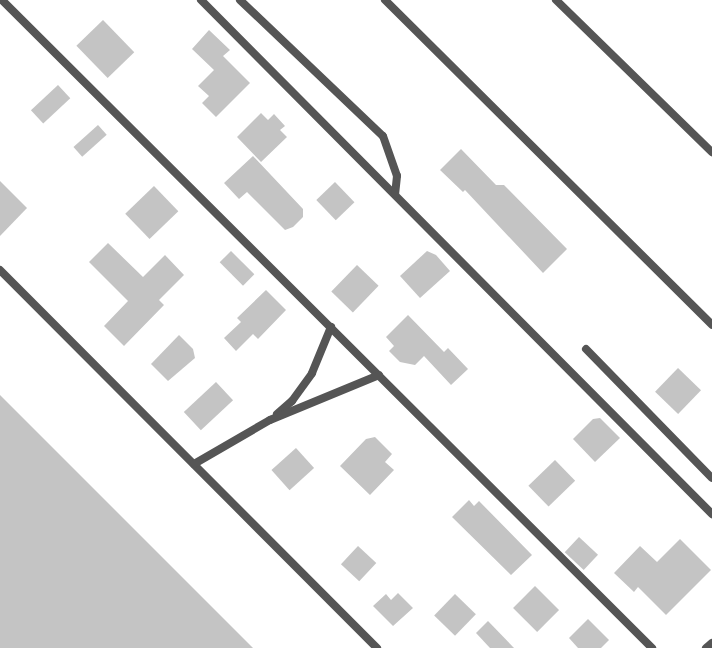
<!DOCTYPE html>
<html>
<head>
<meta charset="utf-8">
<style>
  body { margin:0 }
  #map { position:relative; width:712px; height:648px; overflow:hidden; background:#fff; font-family:Commissioner,sans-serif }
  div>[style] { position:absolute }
  .building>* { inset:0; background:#c4c4c4; transform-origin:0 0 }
  .street>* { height:8px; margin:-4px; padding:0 4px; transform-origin:4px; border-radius:4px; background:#555 }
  span { translate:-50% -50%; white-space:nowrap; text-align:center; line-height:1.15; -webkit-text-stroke:3.5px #fff; paint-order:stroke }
</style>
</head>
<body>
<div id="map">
  <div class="building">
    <i style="left:103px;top:20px;width:45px;height:37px;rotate:46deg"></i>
    <i style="clip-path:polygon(209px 30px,230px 50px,223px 56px,250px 83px,216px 117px,202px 103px,209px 96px,198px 86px,214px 70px,192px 49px)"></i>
    <i style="left:58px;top:85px;width:18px;height:37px;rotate:47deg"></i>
    <i style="clip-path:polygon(261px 113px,268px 120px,274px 114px,285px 126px,280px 130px,287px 137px,261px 162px,237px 137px)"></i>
    <i style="left:98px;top:125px;width:13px;height:33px;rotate:48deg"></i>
    <i style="clip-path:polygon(461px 149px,496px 185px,504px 185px,567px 249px,543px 273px,465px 190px,463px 192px,440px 170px)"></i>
    <i style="clip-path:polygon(253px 156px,303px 209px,303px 217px,293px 227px,285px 230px,247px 192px,239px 199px,224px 183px)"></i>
    <i style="clip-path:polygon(0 181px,27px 208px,0 236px)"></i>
    <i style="left:335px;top:182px;width:28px;height:26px;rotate:46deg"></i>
    <i style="left:154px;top:186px;width:35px;height:40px;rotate:46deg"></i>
    <i style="clip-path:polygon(108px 243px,143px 277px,165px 255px,184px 275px,159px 300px,164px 305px,124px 346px,104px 326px,128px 301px,89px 262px)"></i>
    <i style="left:231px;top:251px;width:33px;height:16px;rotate:45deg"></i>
    <i style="clip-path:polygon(427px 251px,436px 255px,450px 271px,420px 298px,400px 276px)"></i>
    <i style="left:357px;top:265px;width:30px;height:37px;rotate:44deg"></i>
    <i style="clip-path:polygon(266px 290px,286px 310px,258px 339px,253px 334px,236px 351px,224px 338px,241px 322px,237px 318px)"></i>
    <i style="clip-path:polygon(408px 315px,444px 352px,448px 348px,468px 369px,451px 385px,424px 356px,415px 365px,400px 362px,389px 351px,394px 346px,386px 337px)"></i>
    <i style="clip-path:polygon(179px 335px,193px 349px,195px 358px,168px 381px,151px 364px)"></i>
    <i style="left:678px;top:368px;width:32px;height:33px;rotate:44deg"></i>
    <i style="left:216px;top:382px;width:25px;height:44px;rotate:47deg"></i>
    <i style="clip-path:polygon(0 395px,253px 648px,0 648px)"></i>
    <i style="clip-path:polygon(600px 418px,620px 438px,595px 462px,573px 439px,593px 419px)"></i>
    <i style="clip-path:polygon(375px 437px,392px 454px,385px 462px,394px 470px,370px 495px,340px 466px,366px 439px)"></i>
    <i style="left:296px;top:448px;width:27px;height:33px;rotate:48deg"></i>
    <i style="left:555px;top:460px;width:29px;height:37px;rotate:46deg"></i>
    <i style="clip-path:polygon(469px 500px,474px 506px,479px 501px,532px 555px,511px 575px,452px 517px)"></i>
    <i style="left:579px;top:537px;width:26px;height:21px;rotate:43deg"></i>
    <i style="clip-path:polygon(680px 539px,711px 570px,666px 615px,638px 587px,634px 592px,614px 573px,640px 546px,657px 562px)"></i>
    <i style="left:358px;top:546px;width:25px;height:25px;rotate:43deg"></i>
    <i style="left:535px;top:586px;width:34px;height:31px;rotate:45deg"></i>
    <i style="clip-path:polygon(398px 593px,413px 608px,393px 626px,373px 606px,386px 594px,391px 600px)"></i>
    <i style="left:455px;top:594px;width:29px;height:30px;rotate:44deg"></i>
    <i style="clip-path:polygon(588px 619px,609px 640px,601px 648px,578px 648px,569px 638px)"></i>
    <i style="clip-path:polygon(488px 621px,514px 648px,490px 648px,476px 633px)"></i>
  </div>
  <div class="street">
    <i style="left:2px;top:0;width:918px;rotate:44.91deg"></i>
    <i style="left:201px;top:0;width:725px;rotate:45.17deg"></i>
    <i style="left:240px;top:0;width:197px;rotate:43.6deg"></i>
    <i style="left:383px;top:136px;width:42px;rotate:70.7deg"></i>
    <i style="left:397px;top:176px;width:18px;rotate:96deg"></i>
    <i style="left:385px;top:0;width:461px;rotate:44.8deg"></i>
    <i style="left:556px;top:0;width:218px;rotate:44.3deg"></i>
    <i style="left:0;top:270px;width:534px;rotate:45.08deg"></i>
    <i style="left:586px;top:349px;width:180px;rotate:45.7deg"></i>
    <i style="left:277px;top:414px;width:20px;rotate:-41deg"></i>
    <i style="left:292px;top:401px;width:34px;rotate:-54deg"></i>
    <i style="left:312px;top:373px;width:50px;rotate:-67.6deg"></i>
    <i style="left:194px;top:464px;width:88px;rotate:-30.1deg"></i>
    <i style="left:270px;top:420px;width:118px;rotate:-22.4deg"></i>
    <i style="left:706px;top:648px;width:8px;rotate:-40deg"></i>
  </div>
</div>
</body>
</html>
